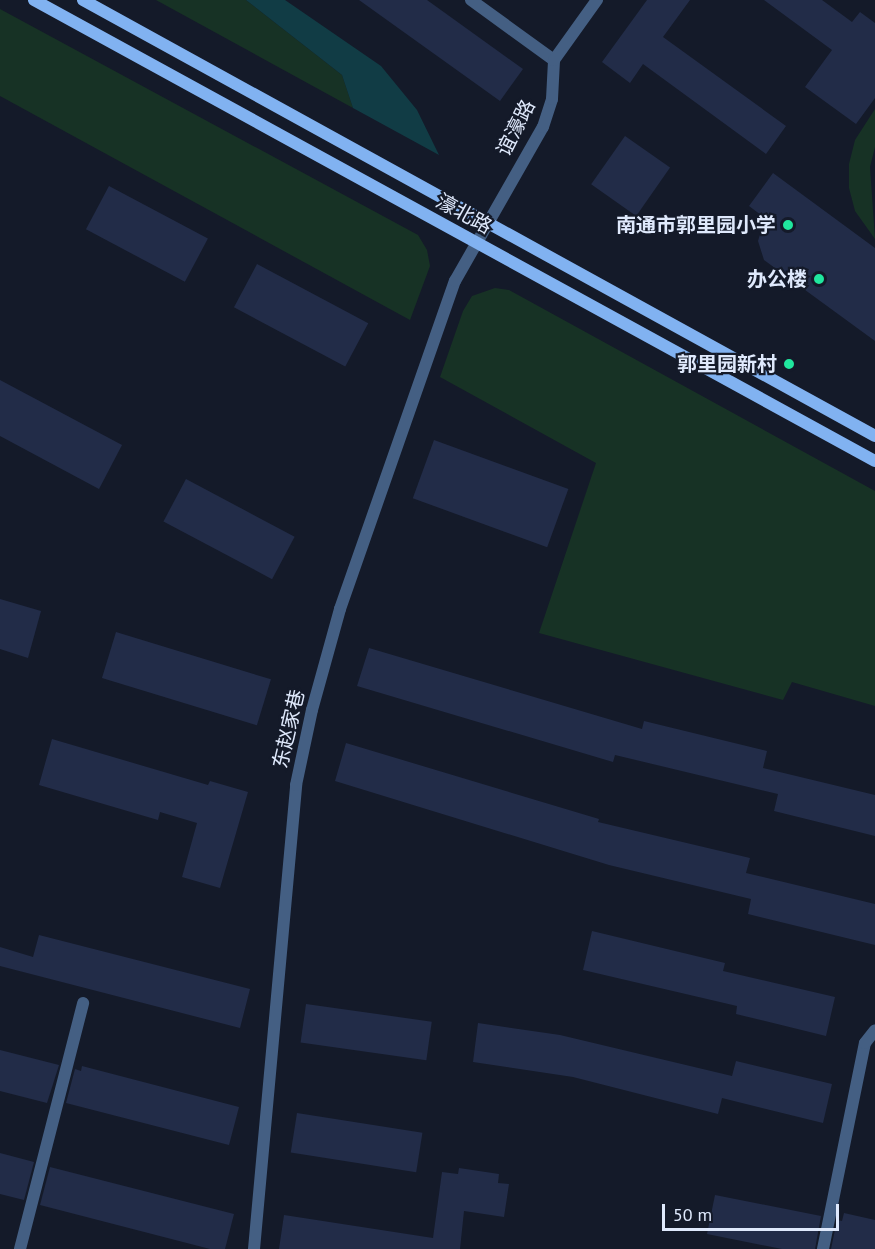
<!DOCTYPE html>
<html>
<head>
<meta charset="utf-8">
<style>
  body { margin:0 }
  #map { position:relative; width:875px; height:1249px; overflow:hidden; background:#141a29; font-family:"PT Sans","Noto Sans SC",sans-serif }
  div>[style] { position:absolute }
  .green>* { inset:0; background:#173225 }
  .water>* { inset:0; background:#113c45 }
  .building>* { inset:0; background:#222c48; transform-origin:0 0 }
  .lane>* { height:12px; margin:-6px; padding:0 6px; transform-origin:6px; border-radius:6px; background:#445f83 }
  .street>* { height:12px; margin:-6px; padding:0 6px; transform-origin:6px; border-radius:6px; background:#445f83 }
  .secondary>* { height:12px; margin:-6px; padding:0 6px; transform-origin:6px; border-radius:6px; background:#81b2f1 }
  .dots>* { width:16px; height:16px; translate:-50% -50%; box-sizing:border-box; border:3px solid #141a29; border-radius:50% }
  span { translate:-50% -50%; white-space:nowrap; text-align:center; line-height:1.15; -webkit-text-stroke:4.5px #141a29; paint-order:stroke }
  .street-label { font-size:20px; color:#dfe9fc }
  .poi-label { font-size:20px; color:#dfe9fc; font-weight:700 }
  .right { translate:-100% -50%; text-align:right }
  .scale { position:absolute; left:662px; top:1204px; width:177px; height:27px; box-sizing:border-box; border:3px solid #dfe9fc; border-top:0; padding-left:8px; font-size:18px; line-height:21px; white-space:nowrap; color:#dfe9fc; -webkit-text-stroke:4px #141a29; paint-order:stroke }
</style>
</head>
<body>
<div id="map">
  <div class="green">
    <i style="clip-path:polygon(156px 0,246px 0,342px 75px,353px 108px)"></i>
    <i style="clip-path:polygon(0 9px,418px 235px,427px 250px,430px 266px,410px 320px,0 96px)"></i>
    <i style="clip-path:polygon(875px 109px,875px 147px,870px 167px,875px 239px,855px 211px,849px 188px,849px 164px,855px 140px)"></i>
    <i style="clip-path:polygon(495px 288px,509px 290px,875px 491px,875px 706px,792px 682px,783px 700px,539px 633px,596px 463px,440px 377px,463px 311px,472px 296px)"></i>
  </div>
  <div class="water">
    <i style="clip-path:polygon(246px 0,285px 0,381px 66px,417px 110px,439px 155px,353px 108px,342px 75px)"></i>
  </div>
  <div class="building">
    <i style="clip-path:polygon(359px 0,427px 0,523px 69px,500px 101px)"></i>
    <i style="clip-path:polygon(647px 0,690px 0,663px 37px,786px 126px,766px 154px,643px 64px,630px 83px,602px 62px)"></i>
    <i style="clip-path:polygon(764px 0,822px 0,852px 22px,860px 12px,875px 23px,875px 98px,856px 124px,805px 87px,832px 50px)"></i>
    <i style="left:625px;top:136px;width:55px;height:59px;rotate:35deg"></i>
    <i style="clip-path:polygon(773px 173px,875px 248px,875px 341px,764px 260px,758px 241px,765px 218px,749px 206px)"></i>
    <i style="left:109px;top:186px;width:112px;height:49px;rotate:28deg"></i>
    <i style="left:257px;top:264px;width:126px;height:49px;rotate:28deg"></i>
    <i style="clip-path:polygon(0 380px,122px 445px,99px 489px,0 436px)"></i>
    <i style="left:434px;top:440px;width:143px;height:62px;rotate:20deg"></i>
    <i style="left:186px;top:479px;width:123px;height:48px;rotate:28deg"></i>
    <i style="clip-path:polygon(0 599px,41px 611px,28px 658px,0 649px)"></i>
    <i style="left:116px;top:632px;width:162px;height:48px;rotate:17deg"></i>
    <i style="clip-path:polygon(369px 648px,642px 729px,644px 721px,767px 751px,763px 768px,875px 795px,875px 836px,774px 811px,778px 794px,615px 755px,613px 762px,357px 686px)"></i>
    <i style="clip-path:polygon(52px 739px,208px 785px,210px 781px,248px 792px,220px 888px,182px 877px,197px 823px,160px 812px,158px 820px,39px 785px)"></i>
    <i style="clip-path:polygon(346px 743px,599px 819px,598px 822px,750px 858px,746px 873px,875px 904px,875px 945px,748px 914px,751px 899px,609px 865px,335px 781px)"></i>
    <i style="clip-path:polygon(592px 931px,725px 963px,723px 971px,835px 997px,826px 1036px,736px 1014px,737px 1006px,583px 970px)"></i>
    <i style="clip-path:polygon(39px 935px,250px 989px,240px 1028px,0 966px,0 947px,33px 957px)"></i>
    <i style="left:306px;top:1004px;width:127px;height:39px;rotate:8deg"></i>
    <i style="clip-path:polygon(478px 1023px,560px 1035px,732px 1076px,736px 1061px,832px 1084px,823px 1123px,722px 1098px,718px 1114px,573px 1077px,473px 1062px)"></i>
    <i style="clip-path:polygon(0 1050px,59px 1065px,47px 1103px,0 1091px)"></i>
    <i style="clip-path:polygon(82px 1066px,239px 1107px,229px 1145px,66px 1103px,75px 1069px,81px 1071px)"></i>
    <i style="left:297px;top:1113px;width:127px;height:40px;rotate:9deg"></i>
    <i style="clip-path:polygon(0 1153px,34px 1162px,24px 1200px,0 1194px)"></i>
    <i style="clip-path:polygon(50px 1167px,234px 1214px,225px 1249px,210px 1249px,40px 1205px)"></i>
    <i style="clip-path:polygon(459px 1168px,499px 1174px,498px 1183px,509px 1184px,504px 1217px,464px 1211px,460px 1249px,279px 1249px,284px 1215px,433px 1238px,442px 1172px,458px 1174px)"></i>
    <i style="clip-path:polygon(715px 1195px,821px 1216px,815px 1249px,782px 1249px,707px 1234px)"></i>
    <i style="clip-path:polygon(844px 1213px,875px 1220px,875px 1249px,831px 1249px,837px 1220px,842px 1221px)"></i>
  </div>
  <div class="lane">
    <i style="left:471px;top:0;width:102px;rotate:35.9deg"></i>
    <i style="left:20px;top:1249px;width:254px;rotate:-75.6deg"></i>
    <i style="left:823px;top:1249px;width:210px;rotate:-78.5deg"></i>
    <i style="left:865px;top:1043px;width:16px;rotate:-52deg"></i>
  </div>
  <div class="street">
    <i style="left:254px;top:1249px;width:466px;rotate:-84.8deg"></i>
    <i style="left:296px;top:785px;width:77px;rotate:-78deg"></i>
    <i style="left:312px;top:710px;width:105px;rotate:-74.5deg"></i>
    <i style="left:340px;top:609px;width:348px;rotate:-70.7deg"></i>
    <i style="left:455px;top:281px;width:177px;rotate:-60.3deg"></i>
    <i style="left:543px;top:127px;width:29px;rotate:-72deg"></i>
    <i style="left:552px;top:99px;width:39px;rotate:-87deg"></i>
    <i style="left:554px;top:60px;width:74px;rotate:-54.4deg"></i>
  </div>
  <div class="secondary">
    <i style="left:34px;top:0;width:959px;rotate:28.73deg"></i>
    <i style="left:83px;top:0;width:904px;rotate:28.83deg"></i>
  </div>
  <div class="dots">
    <i style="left:788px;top:225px;background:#20e79e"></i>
    <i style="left:819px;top:279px;background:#20e79e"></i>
    <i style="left:789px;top:364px;background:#20e79e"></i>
  </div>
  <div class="street-label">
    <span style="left:516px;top:128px;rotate:-63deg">谊濠路</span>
    <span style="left:464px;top:214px;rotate:29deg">濠北路</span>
    <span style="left:289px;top:729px;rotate:-77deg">东赵家巷</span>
  </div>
  <div class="poi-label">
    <span class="right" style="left:776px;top:225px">南通市郭里园小学</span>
    <span class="right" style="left:807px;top:279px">办公楼</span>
    <span class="right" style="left:777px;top:364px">郭里园新村</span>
  </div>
  <div class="scale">50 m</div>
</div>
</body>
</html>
